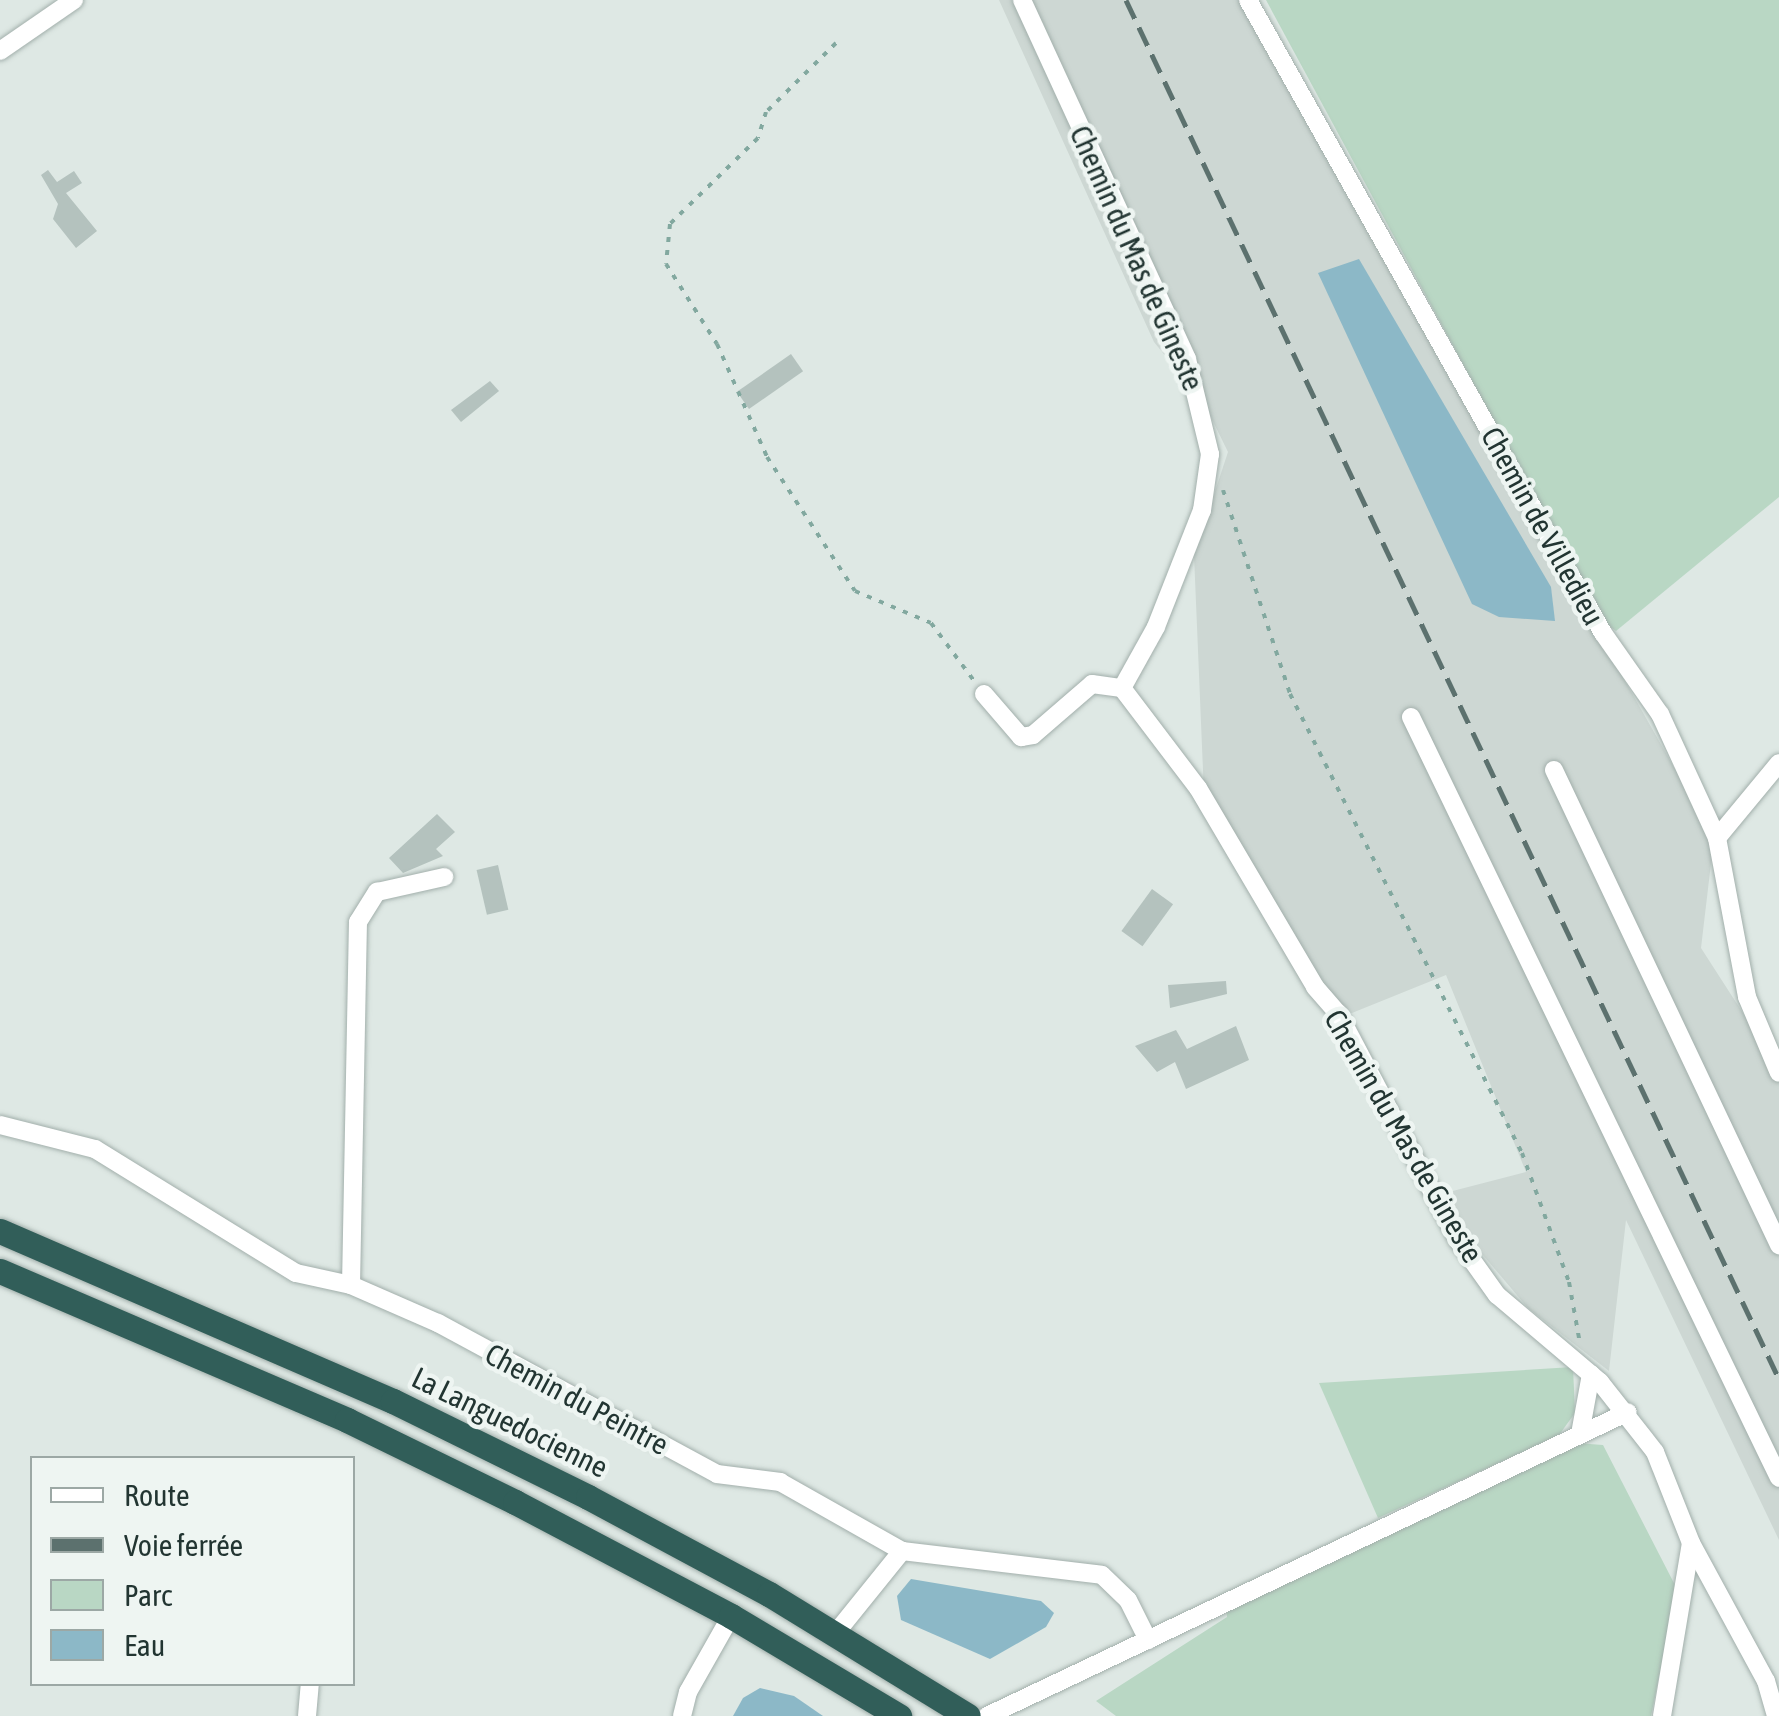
<!DOCTYPE html>
<html>
<head>
<meta charset="utf-8">
<style>
  body { margin:0 }
  #map { position:relative; width:1779px; height:1716px; overflow:hidden; background:#dee8e4; font-family:"Asap Condensed",sans-serif }
  div>[style] { position:absolute }
  .built>* { inset:0; background:#cdd7d3 }
  .green>* { inset:0; background:#b9d7c4 }
  .water>* { inset:0; background:#8cb8c7 }
  .building>* { inset:0; background:#b4c2be; transform-origin:0 0 }
  .path>* { height:4px; margin-top:-2px; transform-origin:0; background:repeating-linear-gradient(90deg,#82a89f 0 5px,transparent 0 13px) }
  .roads { filter:drop-shadow(0 0 2px #a2afab) drop-shadow(0 0 2px #a2afab) }
  .minor>* { height:18px; margin:-9px; padding:0 9px; transform-origin:9px; border-radius:9px; background:#fff }
  .highway>* { height:25px; margin:-12.5px; padding:0 12.5px; transform-origin:12.5px; border-radius:12.5px; background:#315e59 }
  .rail>* { height:5px; margin-top:-2.5px; transform-origin:0; background:repeating-linear-gradient(90deg,#5c716e 0 20px,transparent 0 30px) }
  span { translate:-50% -50%; white-space:nowrap; text-align:center; line-height:1.15; -webkit-text-stroke:9px #eef5f2; paint-order:stroke }
  .street-label { font-size:30px; color:#223532 }
  .legend { position:absolute; left:30px; top:1456px; width:325px; height:230px; box-sizing:border-box; background:#eef5f2; border:2px solid #9ca8a5; margin:0; padding:12px 18px; list-style:none; font-size:30px; color:#223532 }
  .legend li { display:flex; align-items:center; gap:20px; height:50px }
  .legend b { width:50px; border:2px solid #9ca8a5 }
</style>
</head>
<body>
<div id="map">
  <div class="built">
    <i style="clip-path:polygon(999px 0,1239px 0,1714px 838px,1701px 948px,1779px 1069px,1779px 1540px,1626px 1220px,1609px 1371px,1528px 1308px,1477px 1248px,1445px 1193px,1526px 1172px,1446px 975px,1342px 1017px,1204px 794px,1194px 555px,1228px 452px,1205px 405px,1154px 342px)"></i>
  </div>
  <div class="green">
    <i style="clip-path:polygon(1266px 0,1779px 0,1779px 497px,1616px 631px,1602px 621px)"></i>
    <i style="clip-path:polygon(1573px 1367px,1575px 1413px,1559px 1435px,1378px 1518px,1319px 1383px)"></i>
    <i style="clip-path:polygon(1562px 1442px,1603px 1445px,1677px 1589px,1651px 1716px,1116px 1716px,1096px 1701px,1227px 1617px,1226px 1605px)"></i>
  </div>
  <div class="water">
    <i style="clip-path:polygon(1359px 259px,1551px 587px,1555px 621px,1499px 617px,1472px 604px,1318px 273px)"></i>
    <i style="clip-path:polygon(911px 1579px,1041px 1601px,1054px 1613px,1046px 1627px,990px 1659px,901px 1620px,897px 1596px)"></i>
    <i style="clip-path:polygon(760px 1688px,794px 1696px,823px 1716px,733px 1716px,743px 1698px)"></i>
  </div>
  <div class="building">
    <i style="clip-path:polygon(48px 170px,57px 182px,74px 171px,82px 183px,66px 193px,97px 231px,76px 248px,53px 219px,58px 204px,41px 175px)"></i>
    <i style="left:791px;top:354px;width:21px;height:66px;rotate:55deg"></i>
    <i style="clip-path:polygon(490px 381px,499px 391px,461px 422px,451px 410px)"></i>
    <i style="clip-path:polygon(437px 814px,455px 832px,436px 849px,443px 856px,403px 873px,389px 858px)"></i>
    <i style="left:498px;top:865px;width:46px;height:22px;rotate:77deg"></i>
    <i style="left:1152px;top:889px;width:26px;height:52px;rotate:36deg"></i>
    <i style="clip-path:polygon(1226px 981px,1227px 994px,1170px 1008px,1168px 985px)"></i>
    <i style="clip-path:polygon(1236px 1026px,1249px 1060px,1186px 1089px,1175px 1062px,1157px 1072px,1135px 1046px,1176px 1030px,1187px 1049px)"></i>
  </div>
  <div class="path">
    <i style="left:836px;top:43px;width:98px;rotate:135.4deg"></i>
    <i style="left:766px;top:112px;width:27px;rotate:107deg"></i>
    <i style="left:758px;top:138px;width:123px;rotate:135.7deg"></i>
    <i style="left:670px;top:224px;width:40px;rotate:95.7deg"></i>
    <i style="left:666px;top:264px;width:95px;rotate:57.5deg"></i>
    <i style="left:717px;top:344px;width:124px;rotate:66.1deg"></i>
    <i style="left:767px;top:457px;width:160px;rotate:56.7deg"></i>
    <i style="left:855px;top:591px;width:82px;rotate:22.8deg"></i>
    <i style="left:931px;top:623px;width:74px;rotate:53.3deg"></i>
    <i style="left:1223px;top:490px;width:215px;rotate:71.8deg"></i>
    <i style="left:1290px;top:694px;width:514px;rotate:63.19deg"></i>
    <i style="left:1522px;top:1153px;width:137px;rotate:70deg"></i>
    <i style="left:1569px;top:1282px;width:63px;rotate:79.9deg"></i>
  </div>
  <div class="roads">
    <div class="minor">
      <i style="left:1022px;top:0;width:395px;rotate:65.3deg"></i>
      <i style="left:1187px;top:359px;width:98px;rotate:76.4deg"></i>
      <i style="left:1210px;top:454px;width:57px;rotate:98.1deg"></i>
      <i style="left:1202px;top:510px;width:126px;rotate:111.5deg"></i>
      <i style="left:1156px;top:627px;width:70px;rotate:119.1deg"></i>
      <i style="left:1248px;top:0;width:726px;rotate:60.72deg"></i>
      <i style="left:1603px;top:633px;width:99px;rotate:54.9deg"></i>
      <i style="left:1660px;top:714px;width:136px;rotate:65.3deg"></i>
      <i style="left:1717px;top:838px;width:162px;rotate:79.3deg"></i>
      <i style="left:1747px;top:997px;width:82px;rotate:67.2deg"></i>
      <i style="left:0;top:51px;width:90px;rotate:-34.6deg"></i>
      <i style="left:984px;top:694px;width:57px;rotate:49.3deg"></i>
      <i style="left:1021px;top:737px;width:12px;rotate:-9deg"></i>
      <i style="left:1033px;top:735px;width:78px;rotate:-40.8deg"></i>
      <i style="left:1092px;top:684px;width:30px;rotate:8deg"></i>
      <i style="left:1122px;top:688px;width:126px;rotate:52.8deg"></i>
      <i style="left:1198px;top:788px;width:231px;rotate:59.5deg"></i>
      <i style="left:1315px;top:987px;width:35px;rotate:49deg"></i>
      <i style="left:1338px;top:1013px;width:255px;rotate:62.2deg"></i>
      <i style="left:1457px;top:1239px;width:69px;rotate:54.5deg"></i>
      <i style="left:1497px;top:1295px;width:135px;rotate:40.2deg"></i>
      <i style="left:1600px;top:1382px;width:89px;rotate:51.8deg"></i>
      <i style="left:1655px;top:1452px;width:98px;rotate:68.4deg"></i>
      <i style="left:1691px;top:1543px;width:157px;rotate:61.5deg"></i>
      <i style="left:1766px;top:1681px;width:36px;rotate:74deg"></i>
      <i style="left:1411px;top:717px;width:845px;rotate:64.19deg"></i>
      <i style="left:1554px;top:770px;width:526px;rotate:64.65deg"></i>
      <i style="left:1717px;top:838px;width:97px;rotate:-50.4deg"></i>
      <i style="left:0;top:1125px;width:98px;rotate:14.2deg"></i>
      <i style="left:95px;top:1149px;width:236px;rotate:31.7deg"></i>
      <i style="left:296px;top:1273px;width:56px;rotate:12.3deg"></i>
      <i style="left:351px;top:1285px;width:95px;rotate:23.6deg"></i>
      <i style="left:438px;top:1323px;width:317px;rotate:28.4deg"></i>
      <i style="left:717px;top:1474px;width:64px;rotate:7.2deg"></i>
      <i style="left:780px;top:1482px;width:140px;rotate:29.5deg"></i>
      <i style="left:902px;top:1551px;width:201px;rotate:6.8deg"></i>
      <i style="left:1102px;top:1575px;width:36px;rotate:44deg"></i>
      <i style="left:1128px;top:1600px;width:45px;rotate:63.4deg"></i>
      <i style="left:351px;top:1285px;width:363px;rotate:-88.9deg"></i>
      <i style="left:358px;top:922px;width:36px;rotate:-58deg"></i>
      <i style="left:377px;top:892px;width:69px;rotate:-12.6deg"></i>
      <i style="left:1580px;top:1434px;width:61px;rotate:-79.6deg"></i>
      <i style="left:835px;top:1634px;width:107px;rotate:-51.1deg"></i>
      <i style="left:307px;top:1716px;width:32px;rotate:-85deg"></i>
      <i style="left:682px;top:1716px;width:25px;rotate:-76deg"></i>
      <i style="left:688px;top:1692px;width:87px;rotate:-60.5deg"></i>
      <i style="left:987px;top:1716px;width:709px;rotate:-25.37deg"></i>
      <i style="left:1662px;top:1716px;width:175px;rotate:-80.5deg"></i>
    </div>
    <div class="highway">
      <i style="left:0;top:1231px;width:428px;rotate:23.4deg"></i>
      <i style="left:393px;top:1401px;width:217px;rotate:26.2deg"></i>
      <i style="left:588px;top:1497px;width:205px;rotate:28.2deg"></i>
      <i style="left:769px;top:1594px;width:233px;rotate:31.5deg"></i>
      <i style="left:0;top:1271px;width:378px;rotate:23.2deg"></i>
      <i style="left:347px;top:1420px;width:187px;rotate:26deg"></i>
      <i style="left:515px;top:1502px;width:244px;rotate:27.8deg"></i>
      <i style="left:731px;top:1616px;width:196px;rotate:30.8deg"></i>
    </div>
  </div>
  <div class="rail">
    <i style="left:1126px;top:0;width:1526px;rotate:64.66deg"></i>
  </div>
  <div class="street-label">
    <span style="left:1137px;top:258px;rotate:66deg">Chemin du Mas de Gineste</span>
    <span style="left:1543px;top:526px;rotate:61deg">Chemin de Villedieu</span>
    <span style="left:1404px;top:1136px;rotate:60deg">Chemin du Mas de Gineste</span>
    <span style="left:577px;top:1399px;rotate:28deg">Chemin du Peintre</span>
    <span style="left:510px;top:1422px;rotate:26deg">La Languedocienne</span>
  </div>
  <ul class="legend">
  <li><b style="height:12px;background:#fff"></b>Route</li>
  <li><b style="height:12px;background:#5c716e"></b>Voie ferrée</li>
  <li><b style="height:28px;background:#b9d7c4"></b>Parc</li>
  <li><b style="height:28px;background:#8cb8c7"></b>Eau</li>
  </ul>
</div>
</body>
</html>
